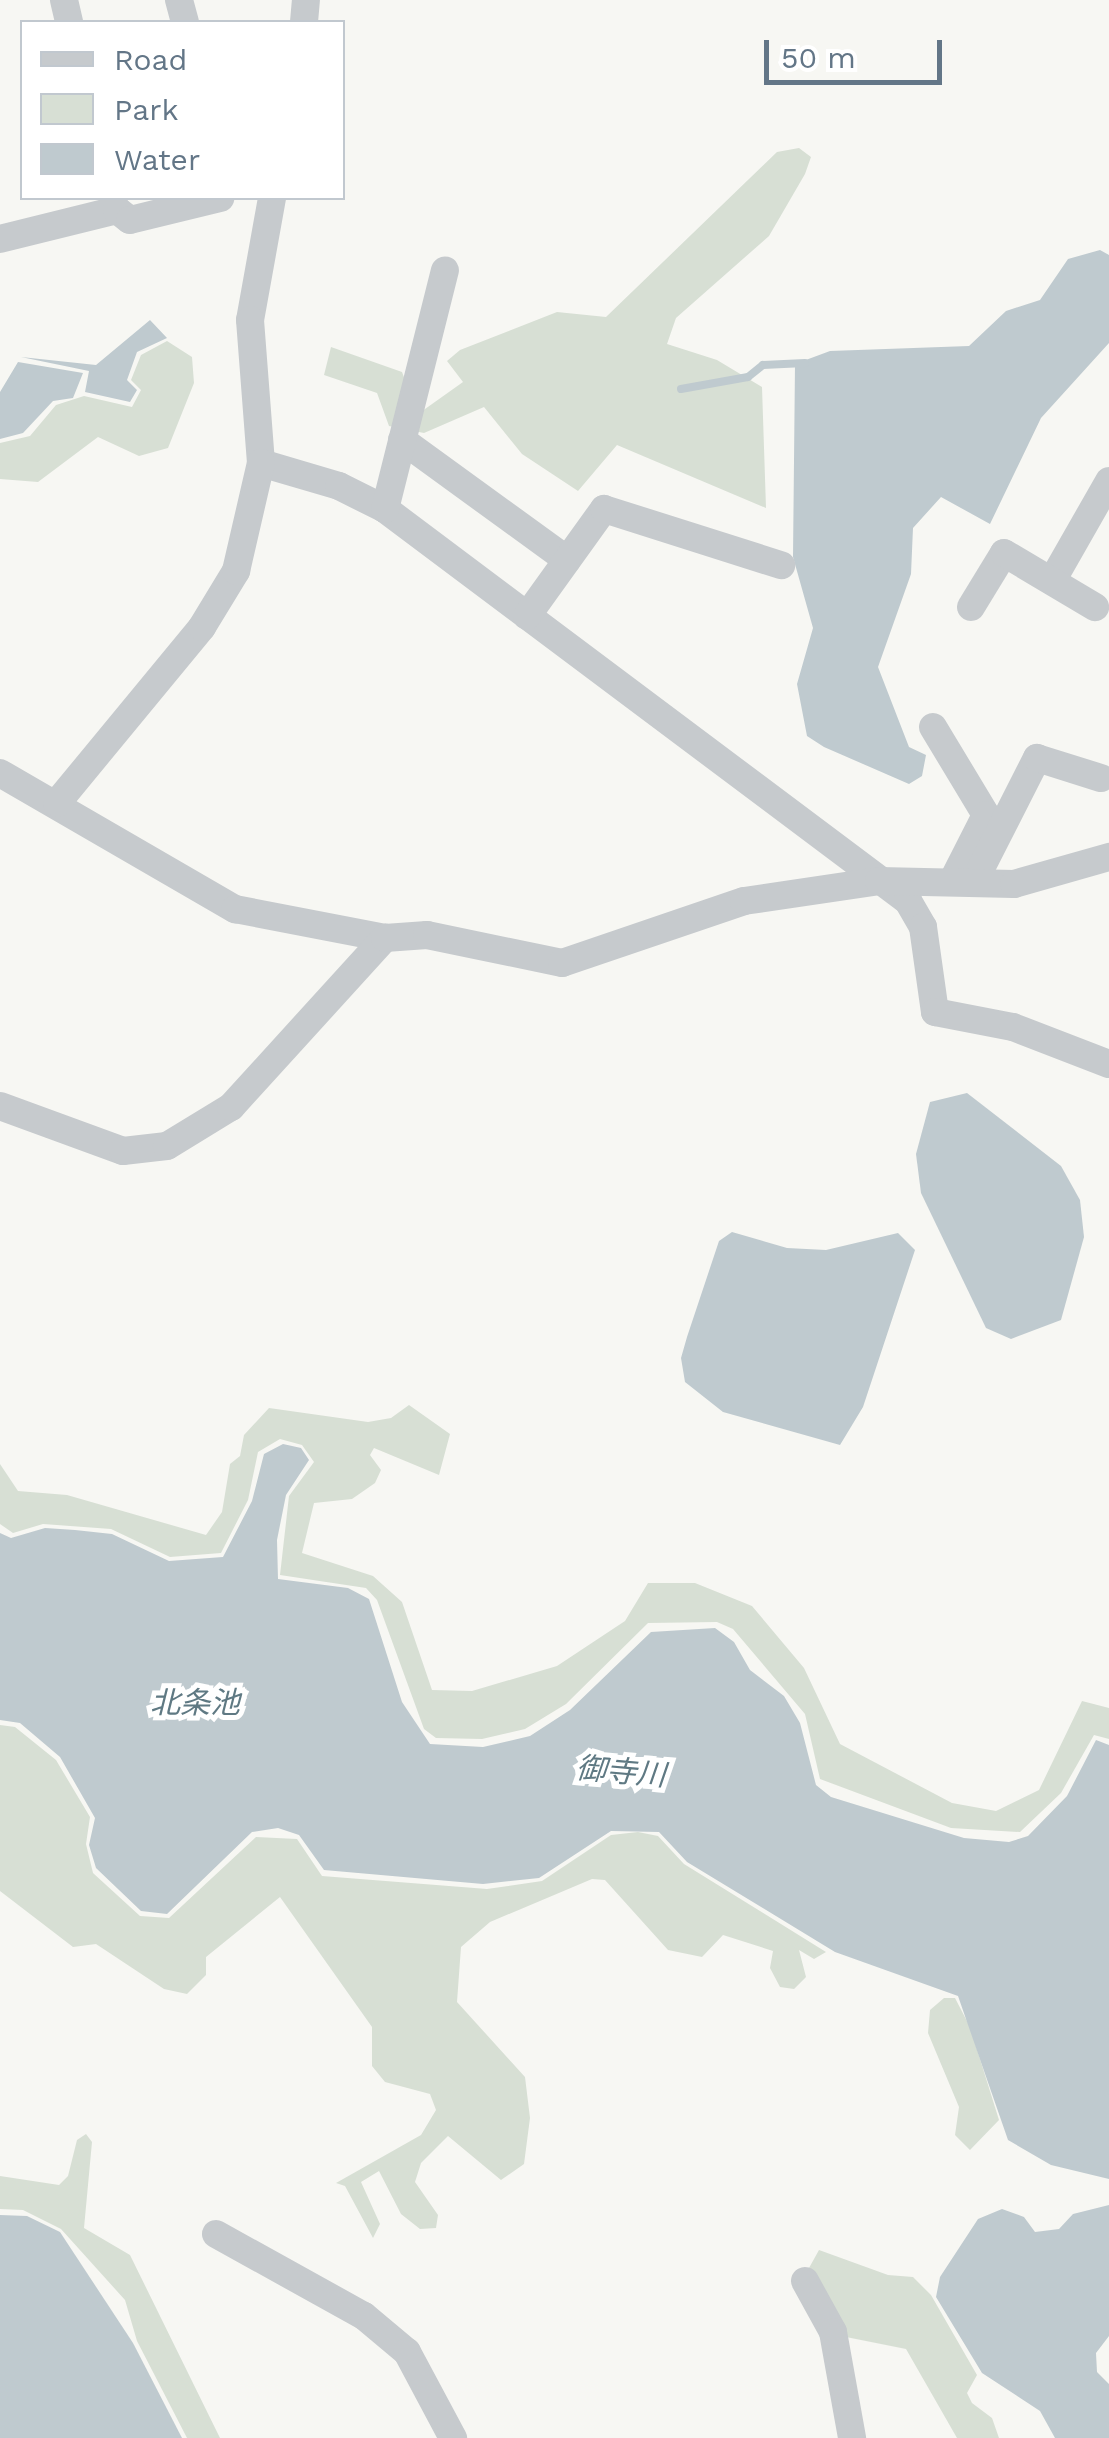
<!DOCTYPE html>
<html>
<head>
<meta charset="utf-8">
<style>
  body { margin:0 }
  #map { position:relative; width:1109px; height:2438px; overflow:hidden; background:#f7f7f3; font-family:"Work Sans","Noto Sans JP",sans-serif }
  div>[style] { position:absolute }
  .green>* { inset:0; background:#d7dfd4 }
  .water>* { inset:0; background:#bfcacf }
  .stream>* { height:8px; margin:-4px; padding:0 4px; transform-origin:4px; border-radius:4px; background:#bfcacf }
  .minor>* { height:28px; margin:-14px; padding:0 14px; transform-origin:14px; border-radius:14px; background:#c6cacd }
  span { translate:-50% -50%; white-space:nowrap; text-align:center; line-height:1.15; -webkit-text-stroke:10px #fff; paint-order:stroke }
  .water-label { font-size:30px; color:#5f7983; font-style:italic }
  .legend { position:absolute; left:20px; top:20px; width:325px; height:180px; box-sizing:border-box; background:#fff; border:2px solid #c1c8cf; margin:0; padding:12px 18px; list-style:none; font-size:30px; color:#637687 }
  .legend li { display:flex; align-items:center; gap:20px; height:50px }
  .legend b { width:50px; border:2px solid #c1c8cf }
  .scale { position:absolute; left:764px; top:40px; width:178px; height:45px; box-sizing:border-box; border:5px solid #637687; border-top:0; padding-left:12px; font-size:30px; line-height:35px; white-space:nowrap; color:#637687; -webkit-text-stroke:8px #fff; paint-order:stroke }
</style>
</head>
<body>
<div id="map">
  <div class="green">
    <i style="clip-path:polygon(799px 148px,811px 157px,805px 174px,769px 236px,676px 318px,667px 344px,717px 360px,762px 387px,766px 508px,617px 445px,578px 491px,522px 454px,484px 407px,424px 433px,389px 426px,377px 393px,324px 375px,331px 347px,402px 372px,418px 414px,463px 382px,447px 361px,460px 350px,557px 312px,606px 317px,777px 152px)"></i>
    <i style="clip-path:polygon(167px 341px,192px 357px,194px 383px,168px 448px,139px 456px,98px 437px,38px 482px,0 479px,0 443px,30px 436px,56px 405px,84px 396px,132px 407px,141px 390px,131px 380px,141px 355px)"></i>
    <i style="clip-path:polygon(409px 1405px,450px 1434px,439px 1475px,374px 1448px,370px 1455px,381px 1470px,375px 1483px,352px 1499px,314px 1503px,302px 1553px,373px 1576px,402px 1602px,432px 1690px,472px 1691px,557px 1666px,625px 1621px,648px 1583px,695px 1583px,752px 1606px,804px 1668px,840px 1744px,952px 1803px,996px 1811px,1039px 1790px,1082px 1701px,1109px 1708px,1109px 1739px,1094px 1735px,1061px 1793px,1020px 1832px,951px 1828px,820px 1779px,805px 1714px,733px 1629px,717px 1622px,648px 1623px,566px 1704px,525px 1729px,482px 1739px,436px 1738px,424px 1729px,377px 1600px,366px 1588px,280px 1575px,289px 1496px,314px 1462px,302px 1445px,280px 1439px,258px 1452px,248px 1500px,221px 1553px,170px 1557px,111px 1529px,43px 1524px,13px 1533px,0 1524px,0 1464px,18px 1491px,67px 1495px,206px 1535px,222px 1512px,230px 1464px,240px 1456px,244px 1435px,269px 1408px,368px 1422px,391px 1418px)"></i>
    <i style="clip-path:polygon(0 1725px,15px 1727px,56px 1760px,90px 1817px,86px 1844px,93px 1873px,140px 1916px,169px 1918px,256px 1837px,297px 1839px,322px 1876px,487px 1889px,542px 1881px,611px 1835px,638px 1832px,658px 1836px,684px 1864px,826px 1952px,814px 1959px,799px 1950px,806px 1977px,794px 1989px,780px 1987px,770px 1968px,773px 1951px,723px 1935px,702px 1957px,668px 1950px,605px 1880px,592px 1879px,490px 1922px,461px 1947px,457px 2002px,525px 2077px,530px 2118px,524px 2164px,501px 2180px,448px 2136px,421px 2163px,415px 2182px,438px 2215px,436px 2228px,420px 2229px,401px 2214px,379px 2171px,361px 2182px,380px 2224px,373px 2238px,345px 2186px,336px 2183px,421px 2135px,436px 2110px,430px 2094px,385px 2082px,372px 2066px,372px 2027px,280px 1897px,206px 1957px,206px 1975px,187px 1994px,164px 1989px,96px 1944px,73px 1947px,0 1891px)"></i>
    <i style="clip-path:polygon(944px 1998px,955px 1998px,970px 2027px,999px 2120px,970px 2150px,955px 2135px,959px 2107px,928px 2033px,930px 2010px)"></i>
    <i style="clip-path:polygon(86px 2134px,92px 2142px,84px 2228px,130px 2255px,220px 2438px,187px 2438px,137px 2341px,125px 2300px,61px 2229px,23px 2210px,0 2209px,0 2176px,59px 2185px,68px 2176px,77px 2140px)"></i>
    <i style="clip-path:polygon(819px 2250px,888px 2275px,913px 2277px,931px 2295px,977px 2375px,967px 2393px,972px 2403px,992px 2418px,999px 2438px,957px 2438px,906px 2349px,846px 2337px,809px 2268px)"></i>
  </div>
  <div class="water">
    <i style="clip-path:polygon(1100px 250px,1109px 255px,1109px 343px,1041px 418px,990px 524px,941px 497px,913px 528px,911px 574px,878px 667px,909px 747px,926px 755px,922px 776px,909px 784px,824px 747px,807px 736px,797px 684px,813px 628px,793px 557px,795px 364px,830px 351px,969px 346px,1006px 311px,1040px 300px,1068px 259px)"></i>
    <i style="clip-path:polygon(150px 320px,167px 338px,137px 352px,127px 380px,137px 390px,130px 402px,85px 392px,89px 371px,21px 357px,96px 365px)"></i>
    <i style="clip-path:polygon(18px 362px,83px 373px,73px 398px,53px 401px,23px 433px,0 439px,0 392px)"></i>
    <i style="clip-path:polygon(967px 1093px,1061px 1166px,1080px 1200px,1084px 1237px,1061px 1320px,1011px 1339px,986px 1328px,921px 1193px,916px 1154px,930px 1102px)"></i>
    <i style="clip-path:polygon(732px 1232px,787px 1248px,826px 1250px,898px 1233px,915px 1250px,863px 1407px,840px 1445px,723px 1412px,685px 1382px,681px 1358px,687px 1337px,719px 1241px)"></i>
    <i style="clip-path:polygon(283px 1444px,301px 1448px,309px 1460px,286px 1495px,277px 1540px,278px 1579px,348px 1588px,369px 1599px,402px 1702px,430px 1744px,483px 1747px,530px 1736px,570px 1710px,651px 1632px,715px 1628px,734px 1642px,750px 1670px,784px 1696px,800px 1723px,816px 1785px,831px 1797px,964px 1838px,1009px 1842px,1028px 1836px,1067px 1796px,1096px 1740px,1109px 1745px,1109px 2179px,1051px 2165px,1008px 2140px,958px 1996px,835px 1952px,687px 1862px,659px 1832px,611px 1831px,539px 1878px,483px 1884px,324px 1870px,299px 1835px,278px 1828px,252px 1832px,167px 1914px,141px 1911px,96px 1868px,89px 1845px,95px 1818px,60px 1757px,20px 1723px,0 1720px,0 1533px,11px 1538px,45px 1528px,75px 1530px,112px 1534px,169px 1561px,223px 1557px,252px 1501px,264px 1454px)"></i>
    <i style="clip-path:polygon(1109px 2205px,1109px 2336px,1096px 2353px,1097px 2372px,1109px 2384px,1109px 2438px,1055px 2438px,1040px 2411px,982px 2373px,936px 2297px,940px 2277px,978px 2219px,1002px 2209px,1024px 2217px,1035px 2232px,1059px 2229px,1073px 2214px)"></i>
    <i style="clip-path:polygon(0 2215px,27px 2216px,60px 2232px,133px 2343px,182px 2438px,0 2438px)"></i>
  </div>
  <div class="stream">
    <i style="left:681px;top:389px;width:68px;rotate:-10.2deg"></i>
    <i style="left:748px;top:377px;width:19px;rotate:-39deg"></i>
    <i style="left:763px;top:365px;width:42px;rotate:-2.7deg"></i>
  </div>
  <div class="minor">
    <i style="left:64px;top:0;width:23px;rotate:77deg"></i>
    <i style="left:179px;top:0;width:23px;rotate:75deg"></i>
    <i style="left:304px;top:22px;width:22px;rotate:-85deg"></i>
    <i style="left:272px;top:198px;width:124px;rotate:100.2deg"></i>
    <i style="left:250px;top:320px;width:143px;rotate:85.6deg"></i>
    <i style="left:261px;top:463px;width:81px;rotate:16.4deg"></i>
    <i style="left:339px;top:486px;width:51px;rotate:26.6deg"></i>
    <i style="left:385px;top:509px;width:654px;rotate:36.85deg"></i>
    <i style="left:908px;top:901px;width:30px;rotate:60deg"></i>
    <i style="left:923px;top:927px;width:86px;rotate:82deg"></i>
    <i style="left:935px;top:1012px;width:79px;rotate:10.9deg"></i>
    <i style="left:1013px;top:1027px;width:103px;rotate:21.1deg"></i>
    <i style="left:0;top:239px;width:121px;rotate:-13.9deg"></i>
    <i style="left:117px;top:210px;width:16px;rotate:38deg"></i>
    <i style="left:130px;top:220px;width:93px;rotate:-13.7deg"></i>
    <i style="left:402px;top:440px;width:204px;rotate:36deg"></i>
    <i style="left:385px;top:509px;width:246px;rotate:-75.9deg"></i>
    <i style="left:1052px;top:581px;width:115px;rotate:-60.3deg"></i>
    <i style="left:971px;top:607px;width:63px;rotate:-58.6deg"></i>
    <i style="left:1004px;top:553px;width:106px;rotate:30.7deg"></i>
    <i style="left:527px;top:616px;width:132px;rotate:-54.3deg"></i>
    <i style="left:604px;top:509px;width:186px;rotate:17.6deg"></i>
    <i style="left:933px;top:727px;width:103px;rotate:58.9deg"></i>
    <i style="left:986px;top:815px;width:73px;rotate:116.9deg"></i>
    <i style="left:0;top:773px;width:272px;rotate:30.1deg"></i>
    <i style="left:235px;top:909px;width:153px;rotate:10.9deg"></i>
    <i style="left:57px;top:803px;width:228px;rotate:-50.5deg"></i>
    <i style="left:202px;top:627px;width:66px;rotate:-58.7deg"></i>
    <i style="left:236px;top:571px;width:111px;rotate:-77deg"></i>
    <i style="left:975px;top:880px;width:137px;rotate:-63.1deg"></i>
    <i style="left:1037px;top:758px;width:67px;rotate:17.4deg"></i>
    <i style="left:0;top:1106px;width:131px;rotate:20.1deg"></i>
    <i style="left:123px;top:1151px;width:44px;rotate:-6.5deg"></i>
    <i style="left:167px;top:1146px;width:75px;rotate:-31.4deg"></i>
    <i style="left:231px;top:1107px;width:229px;rotate:-47.7deg"></i>
    <i style="left:385px;top:938px;width:42px;rotate:-4.1deg"></i>
    <i style="left:427px;top:935px;width:138px;rotate:11.7deg"></i>
    <i style="left:562px;top:963px;width:192px;rotate:-18.8deg"></i>
    <i style="left:744px;top:901px;width:136px;rotate:-8.4deg"></i>
    <i style="left:879px;top:881px;width:135px;rotate:1.3deg"></i>
    <i style="left:1014px;top:884px;width:99px;rotate:-15.9deg"></i>
    <i style="left:216px;top:2234px;width:169px;rotate:29deg"></i>
    <i style="left:364px;top:2316px;width:56px;rotate:39.9deg"></i>
    <i style="left:407px;top:2352px;width:98px;rotate:61.9deg"></i>
    <i style="left:805px;top:2281px;width:58px;rotate:61.2deg"></i>
    <i style="left:833px;top:2332px;width:108px;rotate:79.8deg"></i>
  </div>
  <div class="water-label">
    <span style="left:195px;top:1703px">北条池</span>
    <span style="left:621px;top:1772px;rotate:5deg">御寺川</span>
  </div>
  <ul class="legend">
  <li><b style="height:12px;background:#c6cacd"></b>Road</li>
  <li><b style="height:28px;background:#d7dfd4"></b>Park</li>
  <li><b style="height:28px;background:#bfcacf"></b>Water</li>
  </ul>
  <div class="scale">50 m</div>
</div>
</body>
</html>
